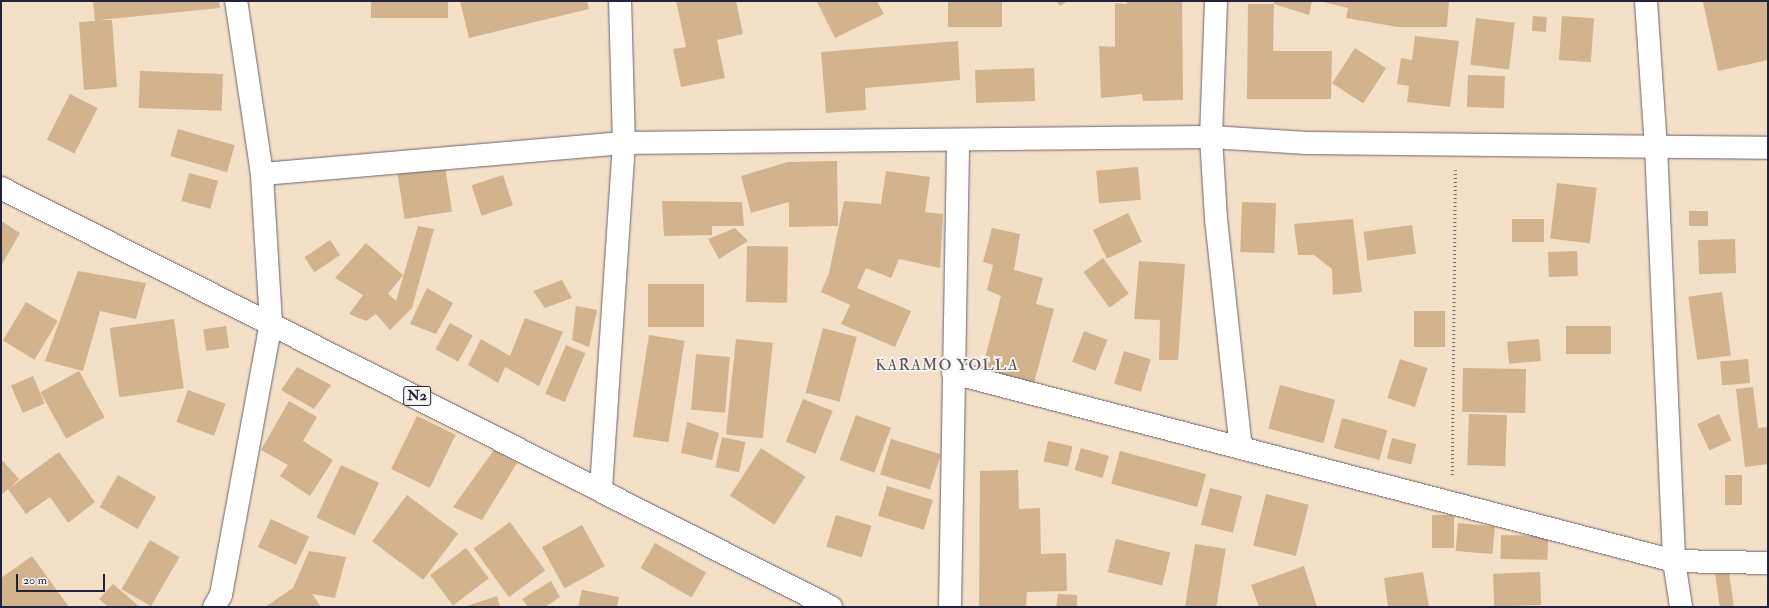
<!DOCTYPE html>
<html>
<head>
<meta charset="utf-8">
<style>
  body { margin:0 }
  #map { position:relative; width:1769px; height:608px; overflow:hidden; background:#f4dfc7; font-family:"IM FELL Double Pica",serif }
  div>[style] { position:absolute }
  .building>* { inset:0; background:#d3b38d; transform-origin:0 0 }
  .path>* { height:2.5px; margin-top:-1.25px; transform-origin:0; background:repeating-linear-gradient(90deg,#6c646c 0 1px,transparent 0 4px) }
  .roads { filter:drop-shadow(0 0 1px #6c646c) drop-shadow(0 0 1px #6c646c) }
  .minor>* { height:22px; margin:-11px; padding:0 11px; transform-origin:11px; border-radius:11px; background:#fff }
  .trunk>* { height:22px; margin:-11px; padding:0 11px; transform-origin:11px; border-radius:11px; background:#fff }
  span { translate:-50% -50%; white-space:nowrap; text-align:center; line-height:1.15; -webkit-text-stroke:3.5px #f6f6f2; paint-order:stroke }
  .shield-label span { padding:1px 3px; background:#f6f6f2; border:1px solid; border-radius:3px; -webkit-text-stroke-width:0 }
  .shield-label { font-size:14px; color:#22223b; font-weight:700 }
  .neighbourhood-label { font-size:16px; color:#605558; letter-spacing:1px }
  .frame { position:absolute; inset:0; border:2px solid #22223b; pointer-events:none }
  .scale { position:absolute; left:16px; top:574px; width:89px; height:18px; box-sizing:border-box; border:2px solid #22223b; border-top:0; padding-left:5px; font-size:12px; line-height:14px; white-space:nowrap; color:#22223b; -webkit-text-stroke:3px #f6f6f2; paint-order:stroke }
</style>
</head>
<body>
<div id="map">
  <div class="building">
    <i style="clip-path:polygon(93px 1px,219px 1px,220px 8px,99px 20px,112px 20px,117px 87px,84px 90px,79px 22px,95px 21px)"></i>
    <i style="left:371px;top:1px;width:77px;height:17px"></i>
    <i style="clip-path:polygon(460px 1px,587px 1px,589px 9px,469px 38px)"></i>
    <i style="clip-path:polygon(676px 1px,736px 1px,743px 34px,717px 40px,725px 78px,681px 87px,673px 49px,686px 47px)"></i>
    <i style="clip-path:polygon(820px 1px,877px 1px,884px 14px,835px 38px,817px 2px)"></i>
    <i style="left:948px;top:1px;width:54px;height:26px"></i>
    <i style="clip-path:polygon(1056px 1px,1068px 1px,1060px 6px)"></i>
    <i style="clip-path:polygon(1127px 1px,1182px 1px,1183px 100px,1143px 101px,1142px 94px,1101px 98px,1099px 46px,1115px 47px,1115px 3px,1127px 4px)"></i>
    <i style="clip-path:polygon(1274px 1px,1312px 1px,1309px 15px,1274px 4px)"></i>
    <i style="clip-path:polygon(1319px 1px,1449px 1px,1447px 27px,1398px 27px,1346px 18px,1348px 8px)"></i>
    <i style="clip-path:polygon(1708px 1px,1768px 1px,1768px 60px,1718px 71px,1703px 2px)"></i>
    <i style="clip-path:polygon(1248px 4px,1274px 4px,1273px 51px,1332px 51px,1331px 99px,1247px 99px)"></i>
    <i style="left:1533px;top:16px;width:14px;height:15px;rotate:4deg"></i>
    <i style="left:1562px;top:16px;width:32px;height:44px;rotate:4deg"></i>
    <i style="left:1476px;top:18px;width:39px;height:47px;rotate:7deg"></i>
    <i style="clip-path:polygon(1415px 36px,1459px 41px,1450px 107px,1407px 102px,1409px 86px,1397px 84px,1401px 58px,1412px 60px)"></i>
    <i style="clip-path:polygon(958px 41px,960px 80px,865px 88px,866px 110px,826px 113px,821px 52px)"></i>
    <i style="left:1355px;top:48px;width:37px;height:42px;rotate:33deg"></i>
    <i style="left:1034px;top:68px;width:33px;height:59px;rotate:88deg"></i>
    <i style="left:140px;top:71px;width:83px;height:37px;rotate:2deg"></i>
    <i style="left:1468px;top:75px;width:37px;height:32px;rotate:2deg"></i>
    <i style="left:70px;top:94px;width:31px;height:51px;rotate:27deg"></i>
    <i style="left:178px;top:129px;width:59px;height:28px;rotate:16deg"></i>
    <i style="clip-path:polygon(837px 161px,838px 226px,789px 227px,789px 202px,751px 213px,741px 176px,788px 162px)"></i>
    <i style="left:445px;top:167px;width:45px;height:48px;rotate:81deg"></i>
    <i style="left:1138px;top:167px;width:33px;height:42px;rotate:85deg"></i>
    <i style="clip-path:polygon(886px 171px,930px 177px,925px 212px,943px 214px,940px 268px,899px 259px,891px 278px,866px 268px,857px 288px,911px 311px,895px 347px,841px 324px,850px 305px,821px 292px,829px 273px,844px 201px,881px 204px)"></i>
    <i style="left:189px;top:173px;width:30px;height:29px;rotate:15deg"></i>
    <i style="left:503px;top:175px;width:32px;height:33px;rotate:72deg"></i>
    <i style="left:1557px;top:183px;width:40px;height:56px;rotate:7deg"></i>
    <i style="clip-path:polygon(662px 201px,742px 202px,744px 226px,712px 226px,712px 235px,664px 236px)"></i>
    <i style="left:1242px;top:202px;width:34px;height:50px;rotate:2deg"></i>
    <i style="left:1689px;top:211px;width:19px;height:15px"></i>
    <i style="left:1128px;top:213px;width:32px;height:39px;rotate:64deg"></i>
    <i style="clip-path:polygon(1353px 219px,1362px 292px,1333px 295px,1332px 269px,1314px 255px,1298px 255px,1294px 224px)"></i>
    <i style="left:1512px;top:219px;width:32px;height:23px"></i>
    <i style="clip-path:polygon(1px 221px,20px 233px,1px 266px)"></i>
    <i style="left:1412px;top:225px;width:29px;height:49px;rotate:82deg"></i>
    <i style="clip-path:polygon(418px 226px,434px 229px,412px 308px,390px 330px,376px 314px,366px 321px,349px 314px,363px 295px,335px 278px,366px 243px,403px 275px,388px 294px,396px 301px)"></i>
    <i style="clip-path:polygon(735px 228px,748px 241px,719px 259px,708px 239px)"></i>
    <i style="clip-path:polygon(992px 228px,1020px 234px,1014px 270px,1043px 278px,1036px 304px,1054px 309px,1034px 383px,982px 370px,1001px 296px,987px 290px,993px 265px,983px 262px)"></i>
    <i style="left:1735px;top:239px;width:34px;height:37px;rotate:88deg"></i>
    <i style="left:330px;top:240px;width:18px;height:31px;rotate:56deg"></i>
    <i style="left:747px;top:246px;width:41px;height:56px;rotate:1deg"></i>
    <i style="left:1577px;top:251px;width:25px;height:29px;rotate:88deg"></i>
    <i style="left:1103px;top:258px;width:44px;height:24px;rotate:54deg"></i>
    <i style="clip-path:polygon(1139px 261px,1185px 264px,1178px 360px,1159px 360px,1160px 320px,1134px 319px)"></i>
    <i style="clip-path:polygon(78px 271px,146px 283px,136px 319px,100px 311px,83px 371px,45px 361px)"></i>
    <i style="clip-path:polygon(562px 280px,572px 298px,545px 308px,533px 291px)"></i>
    <i style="left:648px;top:284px;width:56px;height:43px"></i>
    <i style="clip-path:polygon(427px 288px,453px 303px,436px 334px,410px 324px)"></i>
    <i style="left:1722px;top:292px;width:64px;height:34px;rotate:82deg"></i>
    <i style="left:26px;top:302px;width:37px;height:45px;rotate:31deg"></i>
    <i style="clip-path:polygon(576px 306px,597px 310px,589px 347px,572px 340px)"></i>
    <i style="left:1414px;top:311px;width:31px;height:36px"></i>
    <i style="clip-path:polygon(525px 318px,563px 332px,539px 386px,505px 367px,498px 383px,468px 365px,481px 339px,510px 356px)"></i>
    <i style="left:174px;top:319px;width:70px;height:65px;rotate:82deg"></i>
    <i style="left:450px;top:323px;width:26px;height:30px;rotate:29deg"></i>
    <i style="left:226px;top:326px;width:22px;height:23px;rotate:82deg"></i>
    <i style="left:1611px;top:326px;width:28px;height:45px;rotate:90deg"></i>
    <i style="left:823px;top:328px;width:35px;height:67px;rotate:15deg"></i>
    <i style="left:1084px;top:331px;width:25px;height:33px;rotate:21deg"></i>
    <i style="left:649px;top:335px;width:36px;height:103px;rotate:9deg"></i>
    <i style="left:736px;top:339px;width:37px;height:96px;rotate:6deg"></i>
    <i style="left:1539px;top:339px;width:22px;height:32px;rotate:85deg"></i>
    <i style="left:566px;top:345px;width:21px;height:53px;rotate:23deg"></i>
    <i style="left:1124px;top:351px;width:28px;height:34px;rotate:17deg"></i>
    <i style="left:696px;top:354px;width:34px;height:56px;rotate:5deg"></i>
    <i style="left:1400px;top:359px;width:29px;height:41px;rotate:18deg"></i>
    <i style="left:1748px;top:359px;width:24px;height:28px;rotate:85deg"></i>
    <i style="clip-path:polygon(297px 367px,331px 385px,314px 409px,281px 390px)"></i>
    <i style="left:1463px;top:368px;width:63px;height:44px;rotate:1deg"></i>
    <i style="left:79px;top:371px;width:53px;height:44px;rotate:61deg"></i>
    <i style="left:33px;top:376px;width:30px;height:24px;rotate:67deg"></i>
    <i style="left:1280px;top:385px;width:57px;height:45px;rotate:15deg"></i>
    <i style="clip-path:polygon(1753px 387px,1758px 428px,1768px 427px,1768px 464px,1745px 467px,1736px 389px)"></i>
    <i style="left:188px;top:390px;width:40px;height:34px;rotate:20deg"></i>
    <i style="left:803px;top:399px;width:32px;height:46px;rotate:22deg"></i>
    <i style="clip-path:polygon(289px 401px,317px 417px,303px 441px,333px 460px,310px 496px,280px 476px,288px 465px,261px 450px)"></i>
    <i style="left:1469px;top:414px;width:38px;height:51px;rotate:2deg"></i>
    <i style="left:1719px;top:414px;width:29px;height:24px;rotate:65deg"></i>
    <i style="left:856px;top:415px;width:37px;height:48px;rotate:20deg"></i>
    <i style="left:417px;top:416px;width:43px;height:59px;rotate:26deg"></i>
    <i style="left:1342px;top:418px;width:47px;height:31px;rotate:15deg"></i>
    <i style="clip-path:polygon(687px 422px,719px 433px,712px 460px,681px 453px)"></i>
    <i style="left:722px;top:437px;width:24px;height:31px;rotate:12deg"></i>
    <i style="left:1392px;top:438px;width:25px;height:21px;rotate:14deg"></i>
    <i style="left:891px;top:439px;width:52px;height:37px;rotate:17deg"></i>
    <i style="left:1048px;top:441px;width:25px;height:21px;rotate:12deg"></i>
    <i style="left:761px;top:448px;width:53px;height:57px;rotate:33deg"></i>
    <i style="left:1081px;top:448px;width:29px;height:23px;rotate:16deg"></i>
    <i style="clip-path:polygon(494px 450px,517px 463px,482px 520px,453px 507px)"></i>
    <i style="left:1120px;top:451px;width:89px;height:34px;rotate:15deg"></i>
    <i style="clip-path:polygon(59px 452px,95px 502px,68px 523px,50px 497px,26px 514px,8px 489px,1px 495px,1px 459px,19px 479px,11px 487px)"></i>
    <i style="left:341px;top:465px;width:42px;height:58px;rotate:25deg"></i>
    <i style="clip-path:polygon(1018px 470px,1019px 509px,1040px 508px,1041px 554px,1066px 553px,1067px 591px,1027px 592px,1026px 607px,979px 607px,980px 471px)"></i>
    <i style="left:118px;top:475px;width:44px;height:37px;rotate:30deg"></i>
    <i style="left:1725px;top:475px;width:17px;height:30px"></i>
    <i style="left:887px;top:486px;width:48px;height:31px;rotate:17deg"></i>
    <i style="left:1210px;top:488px;width:33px;height:38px;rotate:14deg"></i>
    <i style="left:1266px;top:494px;width:44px;height:53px;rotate:14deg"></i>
    <i style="left:407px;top:495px;width:64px;height:58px;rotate:37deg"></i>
    <i style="left:836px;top:515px;width:37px;height:33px;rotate:17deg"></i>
    <i style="left:1432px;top:515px;width:22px;height:33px"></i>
    <i style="left:271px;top:519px;width:42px;height:31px;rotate:25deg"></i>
    <i style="left:510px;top:522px;width:60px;height:45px;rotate:54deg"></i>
    <i style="left:1458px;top:523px;width:37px;height:28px;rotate:5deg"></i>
    <i style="left:582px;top:525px;width:47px;height:46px;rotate:61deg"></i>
    <i style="left:1501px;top:535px;width:47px;height:24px;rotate:1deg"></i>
    <i style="left:1116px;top:539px;width:56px;height:34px;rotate:14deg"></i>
    <i style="left:150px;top:540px;width:34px;height:57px;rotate:30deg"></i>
    <i style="left:655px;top:543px;width:59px;height:29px;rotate:30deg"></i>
    <i style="left:1195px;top:544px;width:31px;height:64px;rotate:9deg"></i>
    <i style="left:466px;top:548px;width:38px;height:45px;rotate:53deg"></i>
    <i style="clip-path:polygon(309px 551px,346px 557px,335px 598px,312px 594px,321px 607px,265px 607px,293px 588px)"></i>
    <i style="clip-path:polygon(32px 556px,69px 607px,1px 607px,1px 578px)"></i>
    <i style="clip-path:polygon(1304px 566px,1317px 607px,1259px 607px,1251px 585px)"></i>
    <i style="clip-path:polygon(1423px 572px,1429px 607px,1388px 607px,1384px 578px)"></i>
    <i style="left:1540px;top:572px;width:33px;height:47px;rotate:88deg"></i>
    <i style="left:1729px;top:572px;width:34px;height:14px;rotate:82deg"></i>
    <i style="clip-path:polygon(551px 581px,560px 597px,545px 607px,528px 607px,522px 599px)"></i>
    <i style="clip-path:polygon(113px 584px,140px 607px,108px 607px,99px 599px)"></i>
    <i style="clip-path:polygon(582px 590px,619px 597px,617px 607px,578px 607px)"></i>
    <i style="clip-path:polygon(1058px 594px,1077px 595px,1077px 607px,1056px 607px)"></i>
    <i style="clip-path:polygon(497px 596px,500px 607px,464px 607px)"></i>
  </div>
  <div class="path">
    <i style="left:1452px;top:475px;width:305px;rotate:-89.4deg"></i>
  </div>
  <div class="roads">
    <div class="minor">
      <i style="left:1216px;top:1px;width:136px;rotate:92.1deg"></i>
      <i style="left:1211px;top:137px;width:82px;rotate:86.5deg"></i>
      <i style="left:1216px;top:219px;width:230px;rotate:83.8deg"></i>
      <i style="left:1646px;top:1px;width:145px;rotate:86.1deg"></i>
      <i style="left:1656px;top:146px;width:415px;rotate:87.5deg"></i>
      <i style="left:1674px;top:561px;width:47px;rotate:81.3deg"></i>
      <i style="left:262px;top:174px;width:363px;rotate:-4.9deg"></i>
      <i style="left:624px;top:143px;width:587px;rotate:-0.59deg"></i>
      <i style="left:1211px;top:137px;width:96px;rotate:3.6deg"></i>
      <i style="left:1307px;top:143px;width:461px;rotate:0.6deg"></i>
      <i style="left:953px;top:373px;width:745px;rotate:14.61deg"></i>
      <i style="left:1674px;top:561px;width:94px;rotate:1.2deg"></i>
      <i style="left:601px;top:489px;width:347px;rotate:-86.2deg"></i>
      <i style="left:624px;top:143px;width:142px;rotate:-91.6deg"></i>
      <i style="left:214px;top:607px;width:14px;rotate:-60deg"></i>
      <i style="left:221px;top:595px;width:277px;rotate:-79.6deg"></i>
      <i style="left:271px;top:323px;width:149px;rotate:-93.5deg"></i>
      <i style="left:262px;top:174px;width:175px;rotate:-98.5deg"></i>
      <i style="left:950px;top:607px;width:466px;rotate:-89deg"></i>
    </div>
    <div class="trunk">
      <i style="left:1px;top:188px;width:930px;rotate:26.79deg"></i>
    </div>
  </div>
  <div class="shield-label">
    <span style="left:417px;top:396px">N2</span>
  </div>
  <div class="neighbourhood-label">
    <span style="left:947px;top:365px">KARAMO YOLLA</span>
  </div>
  <div class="frame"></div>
  <div class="scale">20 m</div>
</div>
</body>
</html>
